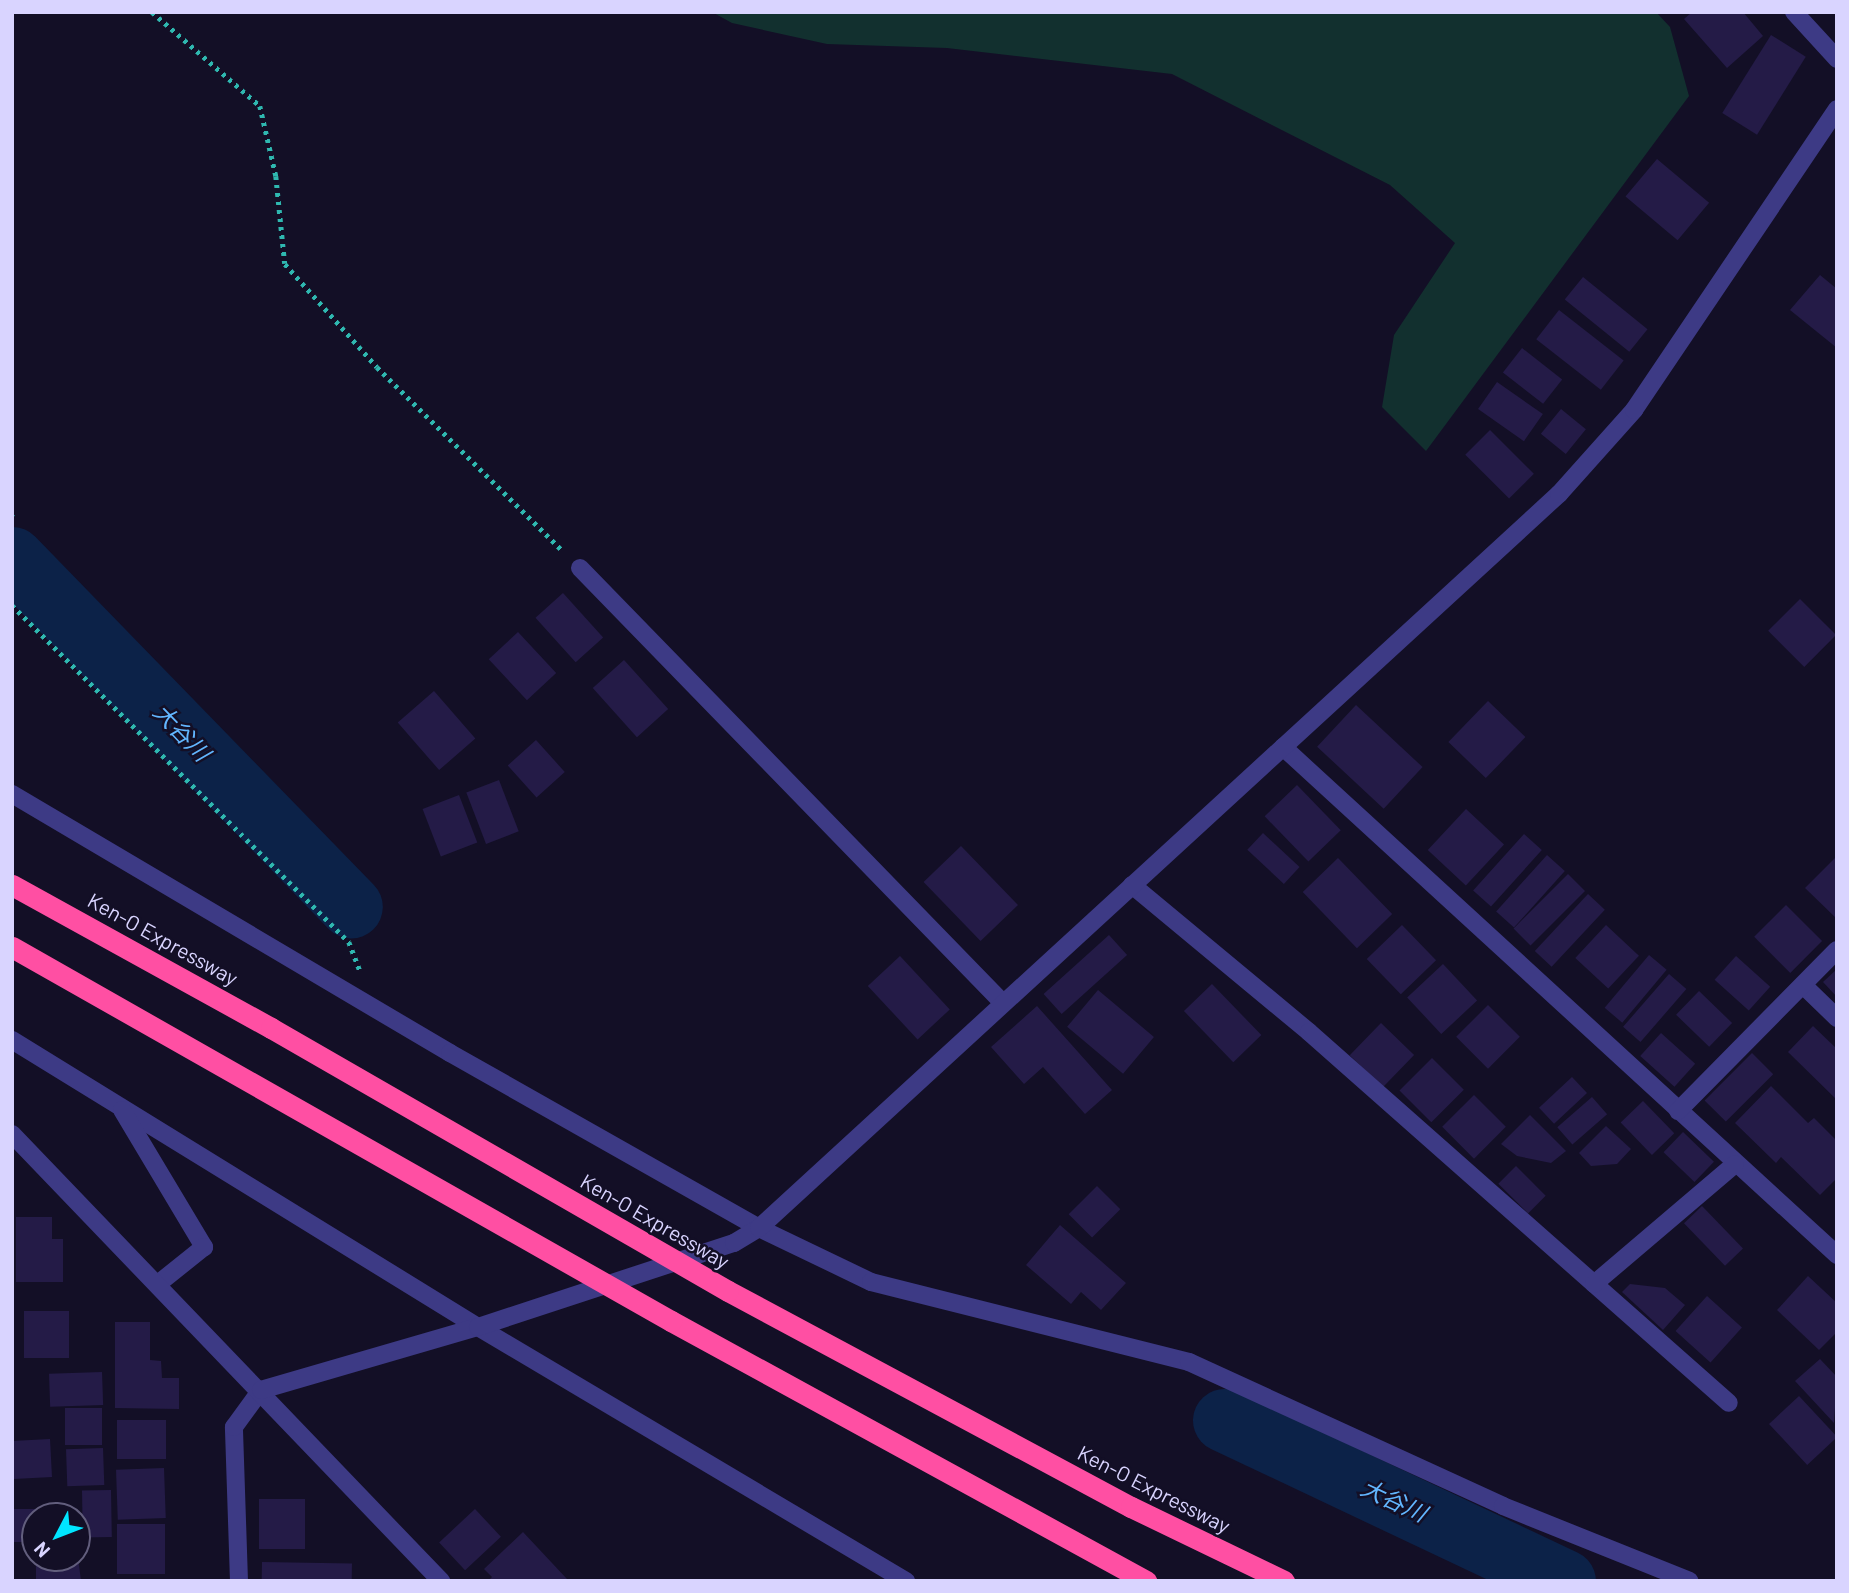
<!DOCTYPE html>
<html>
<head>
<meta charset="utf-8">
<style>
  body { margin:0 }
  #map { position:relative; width:1849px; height:1593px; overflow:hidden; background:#130f26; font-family:Barlow,"Noto Sans JP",sans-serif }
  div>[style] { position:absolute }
  .green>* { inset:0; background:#12302f }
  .river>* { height:63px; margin:-31.5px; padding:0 31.5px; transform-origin:31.5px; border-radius:31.5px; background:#0c2248 }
  .building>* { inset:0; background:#241b47; transform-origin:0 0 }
  .path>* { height:4.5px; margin-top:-2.25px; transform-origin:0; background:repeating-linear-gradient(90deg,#2fb8b0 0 3.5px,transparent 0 8.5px) }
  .minor>* { height:18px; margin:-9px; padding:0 9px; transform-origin:9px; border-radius:9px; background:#3d3a85 }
  .tertiary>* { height:18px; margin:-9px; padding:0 9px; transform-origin:9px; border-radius:9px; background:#3d3a85 }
  .motorway>* { height:21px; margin:-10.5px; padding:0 10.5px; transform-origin:10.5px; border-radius:10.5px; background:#ff4fa3 }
  .motorway-bridge>* { height:21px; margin:-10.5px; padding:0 10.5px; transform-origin:10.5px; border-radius:10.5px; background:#ff4fa3 }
  span { translate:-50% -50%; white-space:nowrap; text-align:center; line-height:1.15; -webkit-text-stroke:5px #130f26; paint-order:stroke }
  .street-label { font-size:21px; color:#d9d4ff }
  .water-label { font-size:23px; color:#62b6ff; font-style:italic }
  .frame { position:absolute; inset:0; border:14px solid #d9d4ff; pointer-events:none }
  .north { position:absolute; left:21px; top:1502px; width:70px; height:70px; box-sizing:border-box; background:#130f26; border:2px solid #625e7d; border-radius:50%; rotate:228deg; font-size:19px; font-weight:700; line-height:28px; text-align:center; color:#d9d4ff }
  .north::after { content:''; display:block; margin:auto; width:24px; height:32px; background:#00e5ff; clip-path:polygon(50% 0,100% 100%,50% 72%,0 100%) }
</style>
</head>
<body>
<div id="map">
  <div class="green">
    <i style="clip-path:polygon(712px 12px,1656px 12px,1670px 27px,1689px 96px,1426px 451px,1382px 407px,1394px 335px,1455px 243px,1390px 185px,1172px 74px,947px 48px,827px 44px,732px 23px)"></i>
  </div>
  <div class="river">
    <i style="left:12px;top:558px;width:486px;rotate:45.8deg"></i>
    <i style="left:1224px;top:1420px;width:376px;rotate:25.3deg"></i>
  </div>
  <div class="building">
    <i style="clip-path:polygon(1692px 12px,1743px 12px,1763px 36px,1727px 68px,1684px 19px)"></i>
    <i style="left:1771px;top:35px;width:41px;height:92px;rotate:32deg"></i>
    <i style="left:1657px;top:159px;width:68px;height:49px;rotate:40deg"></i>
    <i style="clip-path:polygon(1820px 275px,1837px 289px,1837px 348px,1790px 310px)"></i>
    <i style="left:1583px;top:277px;width:83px;height:29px;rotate:39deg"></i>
    <i style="left:1559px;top:310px;width:82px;height:37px;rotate:38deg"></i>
    <i style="left:1522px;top:348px;width:51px;height:31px;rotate:38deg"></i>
    <i style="left:1497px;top:382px;width:56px;height:33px;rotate:35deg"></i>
    <i style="left:1561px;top:409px;width:32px;height:32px;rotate:39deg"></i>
    <i style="left:1490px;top:430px;width:62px;height:35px;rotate:45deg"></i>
    <i style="left:563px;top:593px;width:60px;height:37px;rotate:48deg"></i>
    <i style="left:1800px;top:599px;width:51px;height:45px;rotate:45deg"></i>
    <i style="left:518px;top:632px;width:56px;height:40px;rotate:47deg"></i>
    <i style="left:624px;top:660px;width:66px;height:42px;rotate:48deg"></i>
    <i style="left:434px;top:691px;width:63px;height:48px;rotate:49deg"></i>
    <i style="left:1488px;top:701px;width:52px;height:57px;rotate:44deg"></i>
    <i style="left:1356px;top:705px;width:91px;height:57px;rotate:43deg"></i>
    <i style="left:536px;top:740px;width:43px;height:38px;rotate:48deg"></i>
    <i style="left:499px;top:780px;width:55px;height:35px;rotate:69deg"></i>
    <i style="left:1297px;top:785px;width:63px;height:45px;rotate:46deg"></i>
    <i style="left:459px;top:795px;width:51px;height:39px;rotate:69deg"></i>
    <i style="left:1466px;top:809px;width:52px;height:56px;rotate:43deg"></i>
    <i style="left:1263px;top:833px;width:50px;height:23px;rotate:43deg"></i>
    <i style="left:1524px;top:834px;width:24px;height:76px;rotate:42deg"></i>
    <i style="left:961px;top:846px;width:82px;height:52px;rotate:46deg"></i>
    <i style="left:1547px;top:855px;width:24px;height:76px;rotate:42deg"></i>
    <i style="clip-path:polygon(1837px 856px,1837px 919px,1805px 888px)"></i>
    <i style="left:1338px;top:858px;width:78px;height:49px;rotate:46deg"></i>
    <i style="left:1568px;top:874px;width:24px;height:77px;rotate:45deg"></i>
    <i style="left:1588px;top:894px;width:23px;height:78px;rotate:43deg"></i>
    <i style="left:1786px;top:905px;width:51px;height:45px;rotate:45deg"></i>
    <i style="left:1402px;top:925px;width:49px;height:49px;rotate:46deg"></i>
    <i style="left:1606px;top:925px;width:45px;height:45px;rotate:43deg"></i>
    <i style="left:1109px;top:935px;width:27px;height:88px;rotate:48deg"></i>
    <i style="left:1649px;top:955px;width:23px;height:69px;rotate:40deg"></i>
    <i style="left:900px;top:956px;width:73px;height:44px;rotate:47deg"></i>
    <i style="left:1736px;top:956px;width:46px;height:32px;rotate:42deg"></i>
    <i style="left:1443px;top:964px;width:50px;height:49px;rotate:47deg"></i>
    <i style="clip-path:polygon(1837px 969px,1837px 997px,1823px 982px)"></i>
    <i style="left:1669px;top:974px;width:23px;height:70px;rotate:41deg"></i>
    <i style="left:1212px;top:984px;width:71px;height:39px;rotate:46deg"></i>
    <i style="left:1098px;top:990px;width:73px;height:48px;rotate:40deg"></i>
    <i style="left:1699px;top:991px;width:46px;height:33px;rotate:44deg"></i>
    <i style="left:1488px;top:1005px;width:45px;height:45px;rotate:45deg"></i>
    <i style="clip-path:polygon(1037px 1006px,1112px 1090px,1085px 1114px,1043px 1067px,1024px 1084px,991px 1047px)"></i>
    <i style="left:1381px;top:1023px;width:46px;height:45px;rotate:44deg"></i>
    <i style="clip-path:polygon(1813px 1026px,1837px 1049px,1837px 1100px,1788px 1052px)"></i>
    <i style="left:1661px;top:1033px;width:46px;height:31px;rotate:42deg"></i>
    <i style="left:1752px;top:1053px;width:30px;height:67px;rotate:45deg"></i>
    <i style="left:1432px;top:1058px;width:45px;height:46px;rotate:45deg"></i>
    <i style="left:1572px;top:1077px;width:22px;height:45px;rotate:47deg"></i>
    <i style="clip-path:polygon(1771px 1086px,1808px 1123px,1814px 1118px,1837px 1141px,1837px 1178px,1820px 1195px,1781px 1157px,1776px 1163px,1735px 1123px)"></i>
    <i style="left:1474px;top:1095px;width:45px;height:45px;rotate:45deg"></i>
    <i style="left:1592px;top:1097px;width:23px;height:46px;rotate:49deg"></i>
    <i style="left:1643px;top:1101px;width:45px;height:31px;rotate:46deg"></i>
    <i style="clip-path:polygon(1530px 1115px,1566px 1151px,1551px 1163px,1517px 1156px,1501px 1144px)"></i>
    <i style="clip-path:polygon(1606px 1126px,1631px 1149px,1617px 1164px,1591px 1166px,1579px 1153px)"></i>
    <i style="left:1683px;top:1132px;width:43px;height:28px;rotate:44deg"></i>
    <i style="left:1516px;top:1166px;width:42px;height:25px;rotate:45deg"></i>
    <i style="left:1097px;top:1186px;width:33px;height:40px;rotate:45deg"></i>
    <i style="left:1702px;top:1206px;width:59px;height:25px;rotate:46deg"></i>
    <i style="clip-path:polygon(16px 1217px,52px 1217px,52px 1239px,63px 1239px,63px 1282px,16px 1282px)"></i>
    <i style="clip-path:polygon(1060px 1225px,1126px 1283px,1101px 1310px,1081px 1292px,1071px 1304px,1026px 1265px)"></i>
    <i style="clip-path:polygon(1808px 1276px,1837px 1303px,1837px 1332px,1819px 1350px,1777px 1310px)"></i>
    <i style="clip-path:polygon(1630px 1284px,1665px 1288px,1685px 1305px,1663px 1330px,1622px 1292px)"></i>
    <i style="left:1707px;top:1296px;width:47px;height:47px;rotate:42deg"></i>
    <i style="left:69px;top:1311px;width:47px;height:45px;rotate:90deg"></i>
    <i style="clip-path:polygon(115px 1322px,150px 1322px,150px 1360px,161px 1361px,162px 1378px,179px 1378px,179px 1409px,115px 1408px)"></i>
    <i style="clip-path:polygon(1820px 1359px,1837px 1377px,1834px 1423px,1795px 1381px)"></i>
    <i style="left:102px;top:1372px;width:33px;height:53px;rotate:88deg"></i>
    <i style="left:1799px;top:1396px;width:56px;height:41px;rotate:47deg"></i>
    <i style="left:65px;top:1408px;width:37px;height:37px"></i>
    <i style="left:117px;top:1420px;width:49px;height:39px"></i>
    <i style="left:50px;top:1439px;width:38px;height:38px;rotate:87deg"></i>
    <i style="left:103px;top:1448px;width:37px;height:37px;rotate:88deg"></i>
    <i style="left:164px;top:1468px;width:50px;height:48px;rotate:88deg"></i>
    <i style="left:111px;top:1490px;width:47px;height:29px;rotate:89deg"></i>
    <i style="left:259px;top:1499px;width:46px;height:50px"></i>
    <i style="clip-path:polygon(13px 1509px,66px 1509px,66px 1516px,35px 1516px,35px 1542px,13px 1542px)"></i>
    <i style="left:475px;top:1509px;width:38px;height:49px;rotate:47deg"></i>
    <i style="left:117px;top:1524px;width:48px;height:50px"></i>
    <i style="clip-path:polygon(523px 1532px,567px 1579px,565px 1581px,488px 1581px,492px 1577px,484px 1569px)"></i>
    <i style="clip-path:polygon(77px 1549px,81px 1581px,36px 1581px,36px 1558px,77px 1558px)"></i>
    <i style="left:262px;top:1562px;width:90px;height:19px;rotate:1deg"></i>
  </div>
  <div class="path">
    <i style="left:152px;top:12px;width:143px;rotate:41deg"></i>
    <i style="left:260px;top:106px;width:72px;rotate:77.1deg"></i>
    <i style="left:276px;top:176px;width:88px;rotate:84.2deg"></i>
    <i style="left:285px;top:264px;width:138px;rotate:48.2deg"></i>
    <i style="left:377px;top:367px;width:262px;rotate:44.7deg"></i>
    <i style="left:12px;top:516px;width:2px;rotate:27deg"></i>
    <i style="left:12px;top:605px;width:477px;rotate:45deg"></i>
    <i style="left:349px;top:942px;width:30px;rotate:69deg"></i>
  </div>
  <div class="minor">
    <i style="left:1794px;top:12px;width:64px;rotate:47.5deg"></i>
    <i style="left:580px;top:568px;width:607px;rotate:45.8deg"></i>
    <i style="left:1283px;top:747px;width:752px;rotate:42.52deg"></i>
    <i style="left:1132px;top:885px;width:230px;rotate:39.7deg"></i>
    <i style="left:1309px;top:1032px;width:560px;rotate:41.46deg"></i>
    <i style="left:1804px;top:986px;width:46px;rotate:44.1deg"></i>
    <i style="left:12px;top:1040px;width:547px;rotate:31.63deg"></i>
    <i style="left:478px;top:1327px;width:498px;rotate:30.7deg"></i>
    <i style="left:122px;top:1110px;width:160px;rotate:59.1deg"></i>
    <i style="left:204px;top:1247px;width:58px;rotate:141.3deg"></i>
    <i style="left:1678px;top:1111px;width:226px;rotate:-45.4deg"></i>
    <i style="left:1594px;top:1284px;width:185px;rotate:-40.4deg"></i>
    <i style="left:239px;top:1581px;width:154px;rotate:-91.9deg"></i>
    <i style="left:234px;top:1427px;width:46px;rotate:-53.9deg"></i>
  </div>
  <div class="tertiary">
    <i style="left:12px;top:794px;width:509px;rotate:30.6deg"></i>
    <i style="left:450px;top:1053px;width:355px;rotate:29.5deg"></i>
    <i style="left:759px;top:1228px;width:124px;rotate:25.7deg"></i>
    <i style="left:871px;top:1282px;width:328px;rotate:14.1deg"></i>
    <i style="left:1189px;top:1362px;width:345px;rotate:24.6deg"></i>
    <i style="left:1503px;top:1506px;width:201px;rotate:21.9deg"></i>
    <i style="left:12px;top:1134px;width:620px;rotate:46.18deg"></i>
    <i style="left:261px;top:1390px;width:226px;rotate:-16.2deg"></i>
    <i style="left:478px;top:1327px;width:269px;rotate:-18.2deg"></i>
    <i style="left:734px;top:1243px;width:29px;rotate:-31deg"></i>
    <i style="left:759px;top:1228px;width:1086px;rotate:-42.54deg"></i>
    <i style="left:1559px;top:494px;width:113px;rotate:-48.2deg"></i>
    <i style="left:1634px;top:410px;width:363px;rotate:-56deg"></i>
  </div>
  <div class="motorway">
    <i style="left:728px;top:1291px;width:457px;rotate:28.2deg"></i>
    <i style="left:1131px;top:1507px;width:170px;rotate:25.8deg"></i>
    <i style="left:671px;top:1321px;width:542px;rotate:28.69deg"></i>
  </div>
  <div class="motorway-bridge">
    <i style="left:12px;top:885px;width:296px;rotate:28.9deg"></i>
    <i style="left:271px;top:1028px;width:527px;rotate:29.92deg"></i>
    <i style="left:12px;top:947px;width:758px;rotate:29.58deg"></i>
  </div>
  <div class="street-label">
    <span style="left:163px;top:939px;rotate:29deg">Ken-O Expressway</span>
    <span style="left:655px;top:1221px;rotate:30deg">Ken-O Expressway</span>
    <span style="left:1154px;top:1489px;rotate:27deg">Ken-O Expressway</span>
  </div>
  <div class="water-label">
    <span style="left:182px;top:732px;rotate:46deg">大谷川</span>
    <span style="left:1394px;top:1500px;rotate:25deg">大谷川</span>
  </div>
  <div class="frame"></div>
  <div class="north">N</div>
</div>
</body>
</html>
